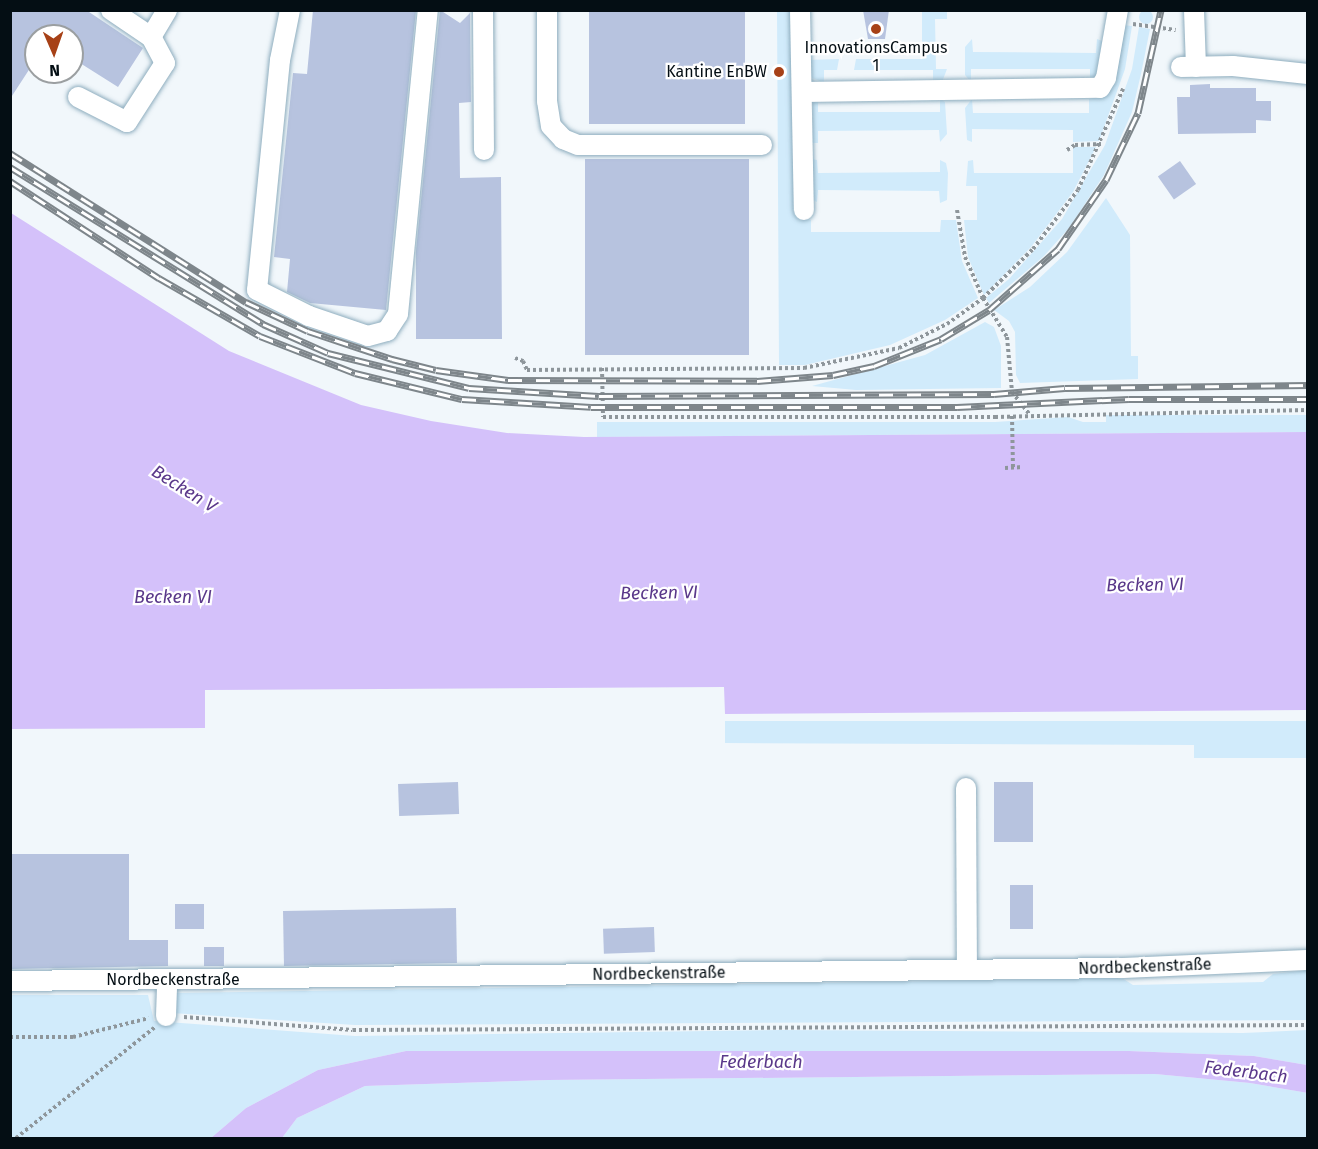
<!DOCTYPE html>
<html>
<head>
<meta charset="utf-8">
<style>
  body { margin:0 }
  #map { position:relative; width:1318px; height:1149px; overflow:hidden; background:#f1f7fb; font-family:"Fira Sans",sans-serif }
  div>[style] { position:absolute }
  .green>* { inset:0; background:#d1ebfb }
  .round { border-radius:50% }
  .water>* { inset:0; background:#d4c1fa }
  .building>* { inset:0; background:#b7c3df; transform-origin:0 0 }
  .path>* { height:4px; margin-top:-2px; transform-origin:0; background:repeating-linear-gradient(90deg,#8e969b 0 3px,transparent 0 6px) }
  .roads { filter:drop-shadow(0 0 2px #8eadbe) drop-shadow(0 0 2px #8eadbe) }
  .minor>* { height:20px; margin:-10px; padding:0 10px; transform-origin:10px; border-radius:10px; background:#fff }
  .rail>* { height:7px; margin-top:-3.5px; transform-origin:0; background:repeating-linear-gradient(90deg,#fff 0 14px,#7e868b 0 28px); box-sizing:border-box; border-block:2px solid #7e868b }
  .dots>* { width:16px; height:16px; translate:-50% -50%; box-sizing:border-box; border:3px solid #fff; border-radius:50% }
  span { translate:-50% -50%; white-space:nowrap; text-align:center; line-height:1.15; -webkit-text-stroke:4.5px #fff; paint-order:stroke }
  .poi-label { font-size:16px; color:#040e14 }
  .right { translate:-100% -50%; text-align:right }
  .street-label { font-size:16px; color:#040e14 }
  .water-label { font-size:18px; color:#5a388a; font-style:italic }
  .frame { position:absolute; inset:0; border:12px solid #040e14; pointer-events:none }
  .north { position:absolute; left:24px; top:24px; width:60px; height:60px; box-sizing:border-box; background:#fff; border:2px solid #9b9fa1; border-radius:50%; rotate:178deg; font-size:16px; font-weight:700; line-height:24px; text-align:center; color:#040e14 }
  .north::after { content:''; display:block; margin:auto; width:21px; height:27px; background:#a74117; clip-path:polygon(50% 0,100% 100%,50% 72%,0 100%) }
</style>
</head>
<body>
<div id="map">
  <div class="green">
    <i class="round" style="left:1139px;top:10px;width:14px;height:14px"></i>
    <i style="clip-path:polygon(777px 11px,796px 11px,798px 216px,811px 220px,811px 232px,940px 232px,941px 220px,956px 220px,962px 261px,978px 298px,945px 320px,890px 345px,805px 365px,779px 365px)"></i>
    <i style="clip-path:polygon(922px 11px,947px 11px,947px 19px,935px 19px,936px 69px,947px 69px,942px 82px,933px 82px,933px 70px,854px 70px,856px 59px,922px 59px)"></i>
    <i style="clip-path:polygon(1123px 25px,1132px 26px,1125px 69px,1099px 141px,1073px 142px,1073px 130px,972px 129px,972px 142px,967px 140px,965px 108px,972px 99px,973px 113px,1089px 113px,1089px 99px,1105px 95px,1114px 85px)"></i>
    <i style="clip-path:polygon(1139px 27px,1150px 29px,1141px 74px,1132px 112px,1104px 175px,1069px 228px,1044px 256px,989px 303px,986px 298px,1009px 279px,1062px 219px,1105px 145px,1132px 69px)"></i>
    <i style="clip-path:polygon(972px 39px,973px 52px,1096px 53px,1097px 39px,1102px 41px,1103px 59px,1095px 81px,1090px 81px,1090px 69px,971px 69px,971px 82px,965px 75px,965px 47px)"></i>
    <i style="clip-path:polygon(839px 59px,837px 70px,824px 70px,824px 83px,808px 76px,806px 60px)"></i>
    <i style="clip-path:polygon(940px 99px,945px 102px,947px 134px,940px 142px,939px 130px,818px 131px,818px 143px,812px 143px,813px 102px,818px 100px,818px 112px,940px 112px)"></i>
    <i style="clip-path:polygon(1073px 147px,1096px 147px,1073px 192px,1031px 247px,984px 295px,968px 257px,964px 220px,977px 220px,977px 186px,966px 186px,968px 161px,973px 160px,974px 173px,1073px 173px)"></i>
    <i style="clip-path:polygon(812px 159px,817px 160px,818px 173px,940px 172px,940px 160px,946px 163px,948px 173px,947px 200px,940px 203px,939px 191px,818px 190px,817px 202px,811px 199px)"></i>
    <i style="clip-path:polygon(1106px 198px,1130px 235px,1131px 356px,1138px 356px,1138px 379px,1020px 383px,1016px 375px,1015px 332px,1009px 321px,994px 310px,1030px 287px,1067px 252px)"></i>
    <i style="clip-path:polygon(985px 322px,994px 327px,1001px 346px,1001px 388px,856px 390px,812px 386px,925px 355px)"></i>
    <i style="clip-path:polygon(1106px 415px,1308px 415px,1307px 432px,597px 437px,597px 422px,995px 422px,1068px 417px,1083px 422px,1106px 422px)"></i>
    <i style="clip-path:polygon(725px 721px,1307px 721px,1307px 758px,1194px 758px,1194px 745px,725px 743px)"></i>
    <i style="clip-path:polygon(1308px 970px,1307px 1020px,355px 1025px,172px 1013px,175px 993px,1122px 978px,1133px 985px,1263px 982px,1273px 974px)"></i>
    <i style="clip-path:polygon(10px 995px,148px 995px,154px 1021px,355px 1036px,781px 1030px,1243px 1033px,1307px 1030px,1307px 1065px,1254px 1056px,1129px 1051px,406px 1051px,318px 1070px,246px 1108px,211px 1138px,11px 1138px)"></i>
    <i style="clip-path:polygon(1155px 1074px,1250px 1083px,1308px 1093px,1307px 1138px,282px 1138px,297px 1118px,365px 1086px,548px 1080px)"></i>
  </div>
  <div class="water">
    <i style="clip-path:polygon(11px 213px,229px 351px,361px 405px,431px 421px,507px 433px,584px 437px,1307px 432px,1307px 710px,725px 714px,724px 687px,205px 690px,205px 728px,11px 729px)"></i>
    <i style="clip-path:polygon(406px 1051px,1129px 1051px,1254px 1056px,1307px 1065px,1308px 1093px,1250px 1083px,1155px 1074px,548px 1080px,365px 1086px,297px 1118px,282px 1138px,211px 1138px,246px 1108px,318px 1070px)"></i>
  </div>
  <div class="building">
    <i style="clip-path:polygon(10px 10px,86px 10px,143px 48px,118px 87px,72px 58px,72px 36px,36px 36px,36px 59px,10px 99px)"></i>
    <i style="clip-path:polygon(313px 10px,416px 10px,386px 310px,310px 303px,287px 292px,290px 259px,274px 257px,293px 73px,307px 74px)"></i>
    <i style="clip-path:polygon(440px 10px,460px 23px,470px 13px,471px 102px,459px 103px,460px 178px,501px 177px,502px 339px,416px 339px,416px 251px)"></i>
    <i style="left:589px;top:10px;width:156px;height:114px"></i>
    <i style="clip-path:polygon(863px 10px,889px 10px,885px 39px,868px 39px)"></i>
    <i style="clip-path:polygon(1210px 84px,1210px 88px,1256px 88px,1256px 101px,1271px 101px,1271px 121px,1256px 120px,1256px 133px,1178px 134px,1177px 97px,1190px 97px,1190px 85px)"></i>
    <i style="left:585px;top:159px;width:164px;height:196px"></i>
    <i style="left:1180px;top:161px;width:28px;height:27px;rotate:55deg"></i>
    <i style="left:458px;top:782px;width:32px;height:60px;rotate:88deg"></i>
    <i style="left:994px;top:782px;width:39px;height:60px"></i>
    <i style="clip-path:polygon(10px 854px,129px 854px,129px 940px,168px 940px,168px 966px,10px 969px)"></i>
    <i style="left:1010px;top:885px;width:23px;height:44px"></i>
    <i style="left:175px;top:904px;width:29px;height:25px"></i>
    <i style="left:456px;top:908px;width:55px;height:173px;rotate:89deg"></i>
    <i style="left:654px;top:927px;width:25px;height:51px;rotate:88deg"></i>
    <i style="left:204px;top:947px;width:20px;height:19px"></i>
  </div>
  <div class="path">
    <i style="left:1133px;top:24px;width:43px;rotate:7.9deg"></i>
    <i style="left:1067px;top:150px;width:9px;rotate:-32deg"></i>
    <i style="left:1075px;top:145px;width:26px;rotate:-2deg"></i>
    <i style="left:957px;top:210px;width:48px;rotate:80.3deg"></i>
    <i style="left:965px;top:257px;width:45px;rotate:66.3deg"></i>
    <i style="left:983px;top:298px;width:46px;rotate:58.4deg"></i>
    <i style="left:1007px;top:337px;width:55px;rotate:84.8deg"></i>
    <i style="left:1012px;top:392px;width:29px;rotate:52deg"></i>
    <i style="left:515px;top:358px;width:9px;rotate:21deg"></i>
    <i style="left:523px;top:361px;width:10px;rotate:66deg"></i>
    <i style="left:527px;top:370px;width:277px;rotate:-0.4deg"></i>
    <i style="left:804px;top:368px;width:97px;rotate:-11.9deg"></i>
    <i style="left:899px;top:348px;width:54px;rotate:-26.6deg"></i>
    <i style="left:947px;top:324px;width:44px;rotate:-35.8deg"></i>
    <i style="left:983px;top:298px;width:70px;rotate:-44.4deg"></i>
    <i style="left:1033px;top:249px;width:74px;rotate:-52.7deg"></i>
    <i style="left:1078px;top:190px;width:111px;rotate:-66deg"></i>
    <i style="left:602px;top:368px;width:49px;rotate:88.8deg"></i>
    <i style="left:603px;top:417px;width:392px"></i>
    <i style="left:995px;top:417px;width:313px;rotate:-1.3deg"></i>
    <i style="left:1012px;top:416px;width:51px;rotate:88.9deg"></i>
    <i style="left:1005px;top:468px;width:17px;rotate:-3deg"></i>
    <i style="left:184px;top:1017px;width:169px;rotate:4.4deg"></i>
    <i style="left:353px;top:1030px;width:955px;rotate:-0.3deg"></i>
    <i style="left:10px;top:1037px;width:63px"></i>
    <i style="left:73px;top:1037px;width:78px;rotate:-14deg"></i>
    <i style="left:16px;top:1138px;width:178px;rotate:-38.6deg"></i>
  </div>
  <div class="roads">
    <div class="minor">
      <i style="left:111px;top:10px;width:48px;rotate:34deg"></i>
      <i style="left:151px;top:37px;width:31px;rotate:-59deg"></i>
      <i style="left:290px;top:10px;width:51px;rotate:101.3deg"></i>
      <i style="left:280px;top:60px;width:231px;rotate:95.7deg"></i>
      <i style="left:257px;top:290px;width:58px;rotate:26.6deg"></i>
      <i style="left:309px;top:316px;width:62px;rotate:18.7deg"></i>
      <i style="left:368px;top:336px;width:20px;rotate:-15deg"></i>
      <i style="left:387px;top:331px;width:20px;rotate:-57deg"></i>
      <i style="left:398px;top:314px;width:305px;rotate:-84.4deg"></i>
      <i style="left:483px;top:10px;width:140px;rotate:89.6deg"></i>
      <i style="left:547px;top:10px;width:91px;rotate:90deg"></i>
      <i style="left:547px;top:101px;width:25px;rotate:81deg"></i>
      <i style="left:551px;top:126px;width:18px;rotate:47deg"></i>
      <i style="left:563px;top:139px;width:16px;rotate:22deg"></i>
      <i style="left:578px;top:145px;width:184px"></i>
      <i style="left:800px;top:10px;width:200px;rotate:88.9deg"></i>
      <i style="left:1194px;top:10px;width:57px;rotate:88deg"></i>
      <i style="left:1181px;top:67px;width:52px;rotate:-1.1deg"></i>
      <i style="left:1233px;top:66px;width:75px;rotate:6.1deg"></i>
      <i style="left:803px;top:92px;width:297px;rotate:-0.8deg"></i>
      <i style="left:1100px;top:88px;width:12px;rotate:-59deg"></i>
      <i style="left:1106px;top:78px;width:69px;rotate:-80deg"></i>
      <i style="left:78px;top:97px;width:55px;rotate:27deg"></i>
      <i style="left:127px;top:122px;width:70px;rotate:-57.2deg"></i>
      <i style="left:165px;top:63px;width:30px;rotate:-118deg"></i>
      <i style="left:966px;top:788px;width:182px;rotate:89.7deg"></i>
      <i style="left:10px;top:981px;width:1112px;rotate:-0.67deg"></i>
      <i style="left:1122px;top:968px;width:186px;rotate:-2.5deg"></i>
      <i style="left:166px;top:1016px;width:36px;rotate:-88deg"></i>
    </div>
  </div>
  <div class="rail">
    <i style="left:10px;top:153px;width:279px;rotate:32.3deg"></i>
    <i style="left:246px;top:302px;width:68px;rotate:25.1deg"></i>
    <i style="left:308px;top:331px;width:89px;rotate:18.4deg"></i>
    <i style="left:392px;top:359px;width:45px;rotate:14deg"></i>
    <i style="left:436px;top:370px;width:73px;rotate:7.9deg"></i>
    <i style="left:508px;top:380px;width:249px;rotate:0.2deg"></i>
    <i style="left:757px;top:381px;width:76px;rotate:-4.5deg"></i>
    <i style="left:833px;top:375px;width:42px;rotate:-12.4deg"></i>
    <i style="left:874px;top:366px;width:72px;rotate:-21.9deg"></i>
    <i style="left:941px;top:339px;width:56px;rotate:-31.1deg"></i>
    <i style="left:989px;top:310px;width:92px;rotate:-41.5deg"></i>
    <i style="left:1058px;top:249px;width:84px;rotate:-55.2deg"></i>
    <i style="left:1106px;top:180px;width:74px;rotate:-64.5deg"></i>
    <i style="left:1138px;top:113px;width:106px;rotate:-77.4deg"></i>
    <i style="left:10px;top:167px;width:298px;rotate:31.8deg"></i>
    <i style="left:263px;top:324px;width:71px;rotate:24deg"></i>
    <i style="left:328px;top:353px;width:145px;rotate:13.9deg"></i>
    <i style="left:469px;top:388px;width:130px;rotate:3.5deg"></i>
    <i style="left:599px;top:396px;width:395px;rotate:-0.3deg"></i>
    <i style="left:994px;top:394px;width:71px;rotate:-4.8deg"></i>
    <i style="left:1065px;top:388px;width:243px;rotate:-0.7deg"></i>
    <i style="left:10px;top:181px;width:178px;rotate:33.1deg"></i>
    <i style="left:159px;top:278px;width:116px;rotate:29.9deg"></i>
    <i style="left:260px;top:336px;width:102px;rotate:21.3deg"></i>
    <i style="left:355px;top:373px;width:110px;rotate:13.7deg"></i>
    <i style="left:462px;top:399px;width:129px;rotate:3.5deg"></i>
    <i style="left:591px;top:407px;width:366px"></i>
    <i style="left:957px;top:407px;width:172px;rotate:-2.7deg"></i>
    <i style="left:1129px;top:399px;width:179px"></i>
  </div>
  <div class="dots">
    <i style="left:876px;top:29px;background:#a74117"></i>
    <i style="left:779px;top:72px;background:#a74117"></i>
  </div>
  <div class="poi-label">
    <span style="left:876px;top:57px">InnovationsCampus<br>1</span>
    <span class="right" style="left:767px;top:72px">Kantine EnBW</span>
  </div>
  <div class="street-label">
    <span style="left:1145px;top:967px;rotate:-2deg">Nordbeckenstraße</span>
    <span style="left:659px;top:974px;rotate:-1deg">Nordbeckenstraße</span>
    <span style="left:173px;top:980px">Nordbeckenstraße</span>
  </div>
  <div class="water-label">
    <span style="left:184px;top:489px;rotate:32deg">Becken V</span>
    <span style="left:1145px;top:585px;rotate:-1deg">Becken VI</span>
    <span style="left:659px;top:593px;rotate:-1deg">Becken VI</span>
    <span style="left:173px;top:597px">Becken VI</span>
    <span style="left:761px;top:1062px">Federbach</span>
    <span style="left:1246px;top:1072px;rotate:7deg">Federbach</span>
  </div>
  <div class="frame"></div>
  <div class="north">N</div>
</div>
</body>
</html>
